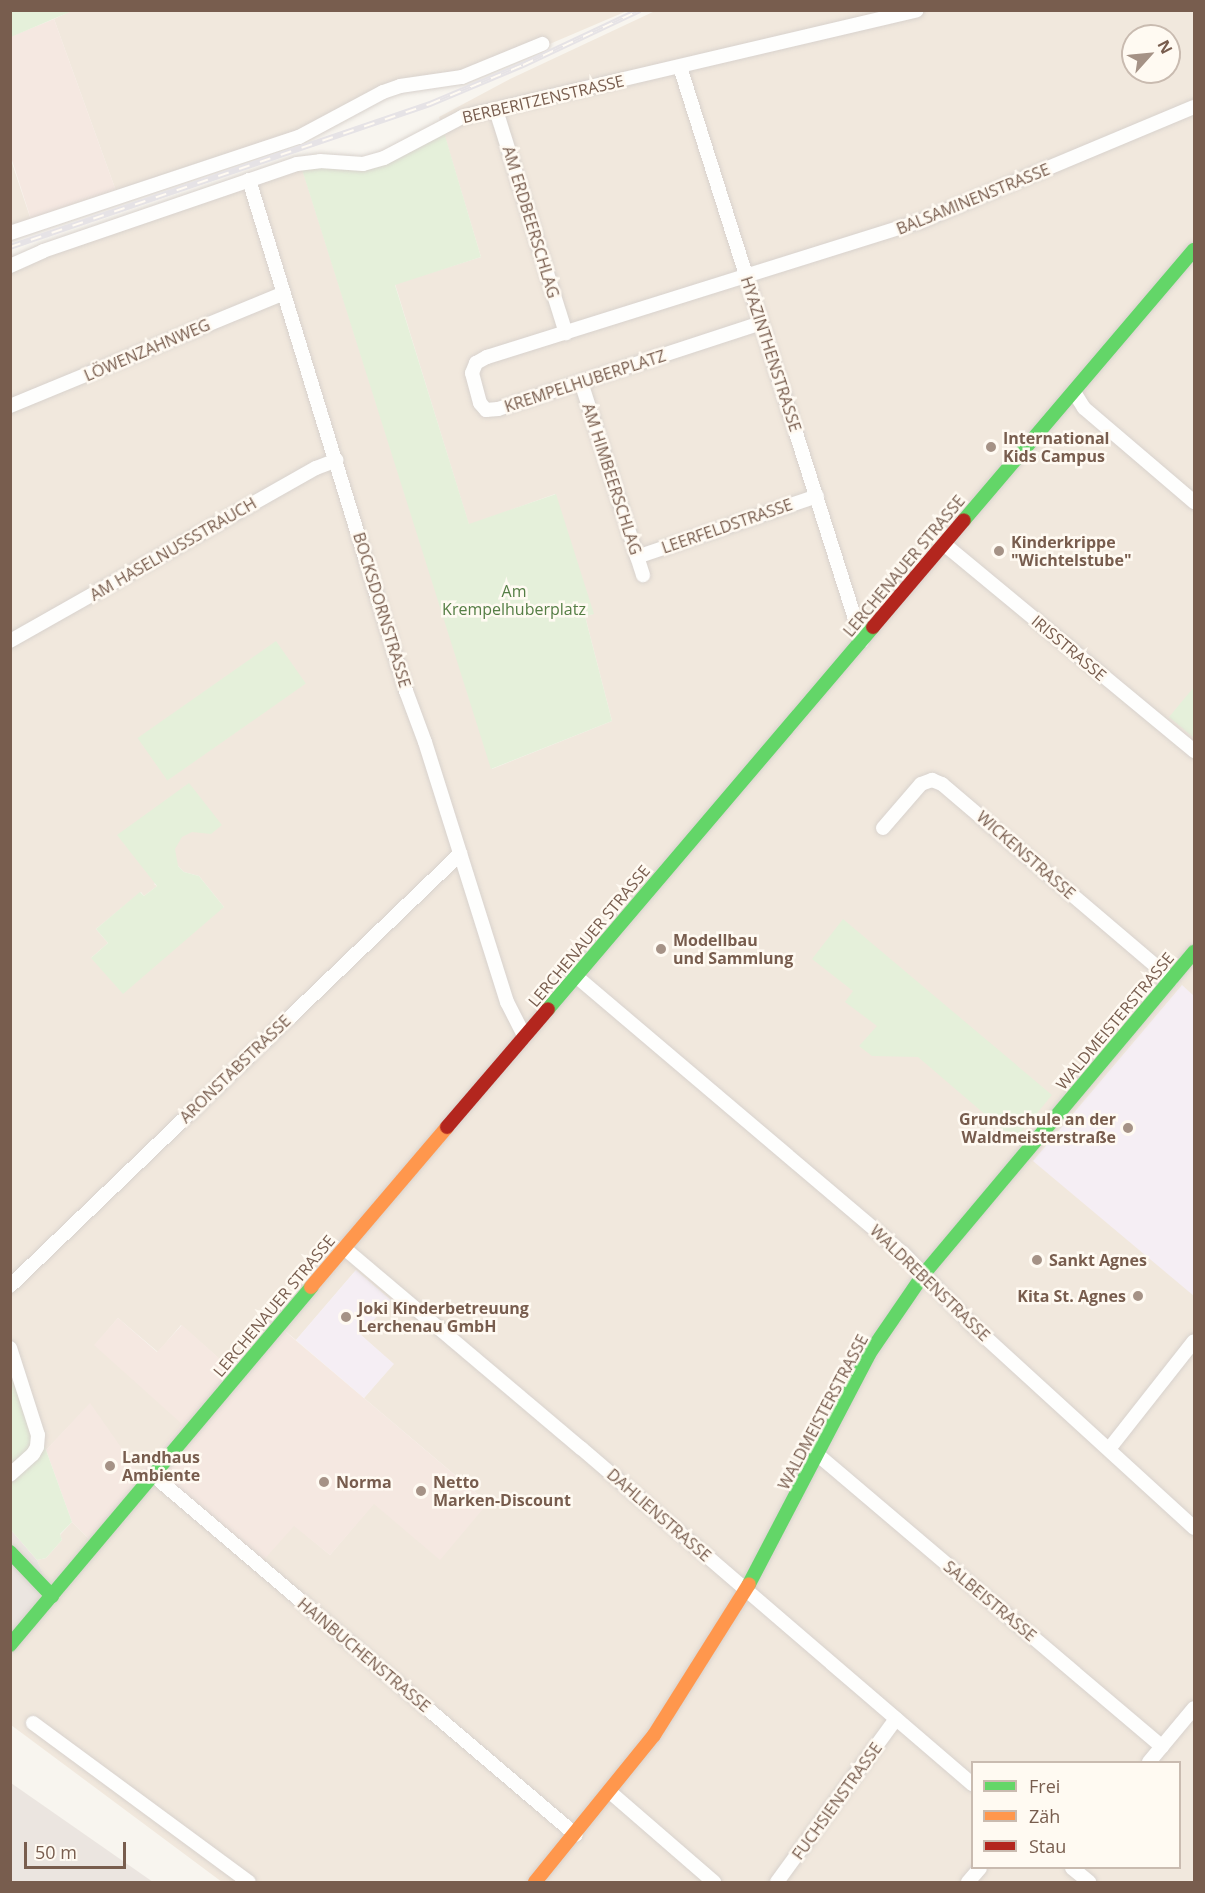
<!DOCTYPE html>
<html>
<head>
<meta charset="utf-8">
<style>
  body { margin:0 }
  #map { position:relative; width:1205px; height:1893px; overflow:hidden; background:#f8f5ef; font-family:"Open Sans",sans-serif }
  div>[style] { position:absolute }
  .residential>* { inset:0; background:#f1e8dd }
  .commercial>* { inset:0; background:#f5e8e1 }
  .industrial>* { inset:0; background:#ebe5e0 }
  .education>* { inset:0; background:#f5eef4 }
  .green>* { inset:0; background:#e5f0da; transform-origin:0 0 }
  .roads { filter:drop-shadow(0 0 2px #d8d2cd) drop-shadow(0 0 2px #d8d2cd) }
  .street>* { height:14px; margin:-7px; padding:0 7px; transform-origin:7px; border-radius:7px; background:#fefefd }
  .fast>* { height:14px; margin:-7px; padding:0 7px; transform-origin:7px; border-radius:7px; background:#63d668 }
  .slow>* { height:14px; margin:-7px; padding:0 7px; transform-origin:7px; border-radius:7px; background:#ff974d }
  .jam>* { height:14px; margin:-7px; padding:0 7px; transform-origin:7px; border-radius:7px; background:#b3261e }
  .rail>* { height:6px; margin-top:-3px; transform-origin:0; background:repeating-linear-gradient(90deg,#fffaf2 0 11px,#e6e3e6 0 22px); box-sizing:border-box; border-block:2px solid #e6e3e6 }
  .dots>* { width:16px; height:16px; translate:-50% -50%; box-sizing:border-box; border:3px solid #fffaf2; border-radius:50% }
  span { translate:-50% -50%; white-space:nowrap; text-align:center; line-height:1.15; -webkit-text-stroke:5px #fffaf2; paint-order:stroke }
  .street-label { font-size:16px; color:#785d4e }
  .poi-label { font-size:16px; color:#785d4e; font-weight:700 }
  .left { translate:0 -50%; text-align:left }
  .right { translate:-100% -50%; text-align:right }
  .park-label { font-size:16px; color:#557e45 }
  .frame { position:absolute; inset:0; border:12px solid #785d4e; pointer-events:none }
  .legend { position:absolute; left:971px; top:1761px; width:210px; height:108px; box-sizing:border-box; background:#fffaf2; border:2px solid #c9bbb0; margin:0; padding:8px 10px; list-style:none; font-size:18px; color:#785d4e }
  .legend li { display:flex; align-items:center; gap:12px; height:30px }
  .legend b { width:30px; border:2px solid #c9bbb0 }
  .north { position:absolute; left:1121px; top:24px; width:60px; height:60px; box-sizing:border-box; background:#fffaf2; border:2px solid #c9bbb0; border-radius:50%; rotate:63deg; font-size:16px; font-weight:700; line-height:24px; text-align:center; color:#785d4e }
  .north::after { content:''; display:block; margin:auto; width:21px; height:27px; background:#a59286; clip-path:polygon(50% 0,100% 100%,50% 72%,0 100%) }
  .scale { position:absolute; left:24px; top:1842px; width:102px; height:27px; box-sizing:border-box; border:3px solid #785d4e; border-top:0; padding-left:8px; font-size:18px; line-height:21px; white-space:nowrap; color:#785d4e; -webkit-text-stroke:4px #fffaf2; paint-order:stroke }
</style>
</head>
<body>
<div id="map">
  <div class="residential">
    <i style="clip-path:polygon(73px 10px,627px 11px,465px 80px,384px 94px,298px 143px,120px 202px,54px 19px)"></i>
    <i style="clip-path:polygon(evenodd,655px 11px,1194px 11px,1194px 1882px,222px 1882px,11px 1725px,10px 1645px,52px 1595px,37px 1560px,46px 1558px,62px 1540px,60px 1535px,72px 1522px,93px 1543px,153px 1473px,294px 1525px,330px 1555px,374px 1503px,488px 1503px,364px 1398px,393px 1364px,361px 1335px,356px 1270px,296px 1340px,274px 1322px,232px 1370px,181px 1325px,158px 1352px,118px 1318px,95px 1345px,183px 1424px,139px 1474px,90px 1404px,46px 1450px,10px 1370px,11px 259px,299px 159px,492px 769px,612px 721px,585px 616px,593px 614px,555px 494px,469px 525px,395px 284px,481px 257px,439px 117px,510px 79px,655px 11px,1133px 36px,1169px 36px,1169px 72px,1133px 72px,1133px 36px,655px 11px,178px 866px,184px 872px,199px 876px,224px 907px,91px 958px,108px 943px,96px 929px,141px 892px,144px 896px,157px 886px,154px 884px,178px 866px,655px 11px,972px 1762px,1180px 1762px,1180px 1868px,972px 1868px,972px 1762px)"></i>
    <i style="clip-path:polygon(10px 157px,35px 232px,10px 237px)"></i>
  </div>
  <div class="commercial">
    <i style="clip-path:polygon(54px 19px,120px 202px,35px 232px,11px 157px,10px 37px)"></i>
    <i style="clip-path:polygon(118px 1318px,157px 1352px,182px 1325px,231px 1369px,274px 1322px,488px 1503px,440px 1560px,374px 1504px,330px 1555px,294px 1526px,261px 1563px,153px 1474px,93px 1543px,72px 1522px,46px 1450px,90px 1403px,139px 1473px,182px 1424px,94px 1345px)"></i>
  </div>
  <div class="industrial">
    <i style="clip-path:polygon(11px 1530px,37px 1560px,52px 1595px,11px 1645px)"></i>
    <i style="clip-path:polygon(10px 1783px,11px 1783px,153px 1882px,11px 1882px)"></i>
  </div>
  <div class="education">
    <i style="clip-path:polygon(1182px 985px,1194px 996px,1194px 1296px,1033px 1161px)"></i>
    <i style="clip-path:polygon(356px 1270px,391px 1300px,361px 1335px,394px 1364px,364px 1398px,296px 1340px)"></i>
  </div>
  <div class="green">
    <i style="clip-path:polygon(11px 10px,72px 10px,72px 11px,11px 37px)"></i>
    <i style="clip-path:polygon(443px 129px,481px 257px,395px 285px,469px 524px,556px 494px,594px 614px,585px 616px,612px 721px,491px 769px,299px 160px,362px 163px)"></i>
    <i style="left:276px;top:641px;width:52px;height:169px;rotate:55deg"></i>
    <i style="clip-path:polygon(1194px 687px,1194px 738px,1169px 717px)"></i>
    <i style="clip-path:polygon(189px 783px,222px 825px,211px 834px,192px 832px,182px 837px,175px 849px,178px 866px,184px 872px,199px 876px,224px 907px,123px 994px,91px 958px,108px 943px,96px 929px,140px 892px,144px 896px,157px 886px,117px 835px)"></i>
    <i style="clip-path:polygon(843px 919px,1052px 1095px,1015px 1140px,918px 1057px,872px 1056px,859px 1046px,877px 1026px,845px 1002px,853px 991px,812px 959px)"></i>
    <i style="clip-path:polygon(10px 1370px,46px 1450px,72px 1522px,60px 1534px,62px 1540px,46px 1558px,37px 1560px,11px 1530px)"></i>
  </div>
  <div class="roads">
    <div class="street">
      <i style="left:680px;top:67px;width:602px;rotate:72.41deg"></i>
      <i style="left:496px;top:110px;width:234px;rotate:72.6deg"></i>
      <i style="left:249px;top:180px;width:535px;rotate:72.92deg"></i>
      <i style="left:406px;top:691px;width:54px;rotate:69.6deg"></i>
      <i style="left:425px;top:742px;width:273px;rotate:72.5deg"></i>
      <i style="left:507px;top:1002px;width:39px;rotate:63deg"></i>
      <i style="left:10px;top:233px;width:305px;rotate:-18.4deg"></i>
      <i style="left:299px;top:137px;width:95px;rotate:-28.2deg"></i>
      <i style="left:383px;top:92px;width:18px;rotate:-19deg"></i>
      <i style="left:400px;top:86px;width:63px;rotate:-8.3deg"></i>
      <i style="left:462px;top:77px;width:87px;rotate:-22.4deg"></i>
      <i style="left:10px;top:266px;width:36px;rotate:-24deg"></i>
      <i style="left:43px;top:251px;width:268px;rotate:-18.9deg"></i>
      <i style="left:297px;top:164px;width:23px;rotate:-7deg"></i>
      <i style="left:320px;top:161px;width:43px;rotate:4deg"></i>
      <i style="left:363px;top:164px;width:22px;rotate:-16deg"></i>
      <i style="left:384px;top:158px;width:88px;rotate:-27.7deg"></i>
      <i style="left:462px;top:117px;width:467px;rotate:-13.2deg"></i>
      <i style="left:761px;top:323px;width:277px;rotate:161.9deg"></i>
      <i style="left:498px;top:409px;width:12px;rotate:175deg"></i>
      <i style="left:486px;top:410px;width:9px;rotate:-131deg"></i>
      <i style="left:480px;top:403px;width:31px;rotate:-105deg"></i>
      <i style="left:472px;top:373px;width:11px;rotate:-68deg"></i>
      <i style="left:476px;top:363px;width:13px;rotate:-29deg"></i>
      <i style="left:487px;top:357px;width:453px;rotate:-17.4deg"></i>
      <i style="left:919px;top:222px;width:298px;rotate:-22.7deg"></i>
      <i style="left:581px;top:382px;width:203px;rotate:72.2deg"></i>
      <i style="left:1074px;top:392px;width:19px;rotate:58deg"></i>
      <i style="left:1084px;top:408px;width:145px;rotate:40.5deg"></i>
      <i style="left:10px;top:406px;width:296px;rotate:-22.4deg"></i>
      <i style="left:944px;top:544px;width:325px;rotate:39.6deg"></i>
      <i style="left:637px;top:557px;width:190px;rotate:-18.7deg"></i>
      <i style="left:10px;top:641px;width:352px;rotate:-29.5deg"></i>
      <i style="left:316px;top:468px;width:22px;rotate:-21deg"></i>
      <i style="left:883px;top:828px;width:58px;rotate:-49.2deg"></i>
      <i style="left:921px;top:784px;width:12px;rotate:-20deg"></i>
      <i style="left:932px;top:780px;width:11px;rotate:22deg"></i>
      <i style="left:942px;top:784px;width:301px;rotate:40.4deg"></i>
      <i style="left:577px;top:977px;width:427px;rotate:40.3deg"></i>
      <i style="left:903px;top:1253px;width:100px;rotate:46.2deg"></i>
      <i style="left:972px;top:1325px;width:301px;rotate:42.4deg"></i>
      <i style="left:344px;top:1248px;width:310px;rotate:40.2deg"></i>
      <i style="left:581px;top:1448px;width:516px;rotate:40.67deg"></i>
      <i style="left:10px;top:1286px;width:624px;rotate:-43.83deg"></i>
      <i style="left:10px;top:1348px;width:91px;rotate:72.2deg"></i>
      <i style="left:38px;top:1435px;width:12px;rotate:95deg"></i>
      <i style="left:37px;top:1447px;width:8px;rotate:120deg"></i>
      <i style="left:33px;top:1454px;width:31px;rotate:138deg"></i>
      <i style="left:1109px;top:1449px;width:137px;rotate:-51.8deg"></i>
      <i style="left:818px;top:1455px;width:451px;rotate:40.3deg"></i>
      <i style="left:153px;top:1475px;width:555px;rotate:40.4deg"></i>
      <i style="left:33px;top:1723px;width:268px;rotate:36.4deg"></i>
      <i style="left:1149px;top:1762px;width:70px;rotate:-50.2deg"></i>
      <i style="left:610px;top:1792px;width:138px;rotate:40.9deg"></i>
      <i style="left:1072px;top:1868px;width:22px;rotate:39deg"></i>
      <i style="left:777px;top:1882px;width:202px;rotate:-53.9deg"></i>
      <i style="left:968px;top:1882px;width:18px;rotate:-49deg"></i>
    </div>
    <div class="fast">
      <i style="left:964px;top:520px;width:355px;rotate:-49.6deg"></i>
      <i style="left:548px;top:1009px;width:502px;rotate:-49.61deg"></i>
      <i style="left:10px;top:1552px;width:61px;rotate:46.3deg"></i>
      <i style="left:749px;top:1584px;width:259px;rotate:-62.4deg"></i>
      <i style="left:869px;top:1354px;width:96px;rotate:-55.6deg"></i>
      <i style="left:923px;top:1275px;width:422px;rotate:-50deg"></i>
      <i style="left:10px;top:1645px;width:468px;rotate:-49.9deg"></i>
    </div>
    <div class="slow">
      <i style="left:311px;top:1287px;width:210px;rotate:-49.6deg"></i>
      <i style="left:535px;top:1882px;width:189px;rotate:-51deg"></i>
      <i style="left:654px;top:1735px;width:178px;rotate:-57.8deg"></i>
    </div>
    <div class="jam">
      <i style="left:873px;top:627px;width:140px;rotate:-49.6deg"></i>
      <i style="left:447px;top:1127px;width:155px;rotate:-49.4deg"></i>
    </div>
  </div>
  <div class="rail">
    <i style="left:10px;top:247px;width:444px;rotate:-18.8deg"></i>
    <i style="left:430px;top:104px;width:101px;rotate:-22.8deg"></i>
    <i style="left:523px;top:65px;width:129px;rotate:-25.2deg"></i>
  </div>
  <div class="dots">
    <i style="left:991px;top:447px;background:#a59286"></i>
    <i style="left:999px;top:551px;background:#a59286"></i>
    <i style="left:661px;top:949px;background:#a59286"></i>
    <i style="left:1128px;top:1128px;background:#a59286"></i>
    <i style="left:1037px;top:1260px;background:#a59286"></i>
    <i style="left:1138px;top:1296px;background:#a59286"></i>
    <i style="left:346px;top:1317px;background:#a59286"></i>
    <i style="left:110px;top:1466px;background:#a59286"></i>
    <i style="left:324px;top:1482px;background:#a59286"></i>
    <i style="left:421px;top:1491px;background:#a59286"></i>
  </div>
  <div class="street-label">
    <span style="left:543px;top:99px;rotate:-13deg">BERBERITZENSTRASSE</span>
    <span style="left:973px;top:199px;rotate:-22deg">BALSAMINENSTRASSE</span>
    <span style="left:531px;top:222px;rotate:73deg">AM ERDBEERSCHLAG</span>
    <span style="left:147px;top:350px;rotate:-23deg">LÖWENZAHNWEG</span>
    <span style="left:771px;top:354px;rotate:72deg">HYAZINTHENSTRASSE</span>
    <span style="left:585px;top:381px;rotate:-18deg">KREMPELHUBERPLATZ</span>
    <span style="left:612px;top:479px;rotate:72deg">AM HIMBEERSCHLAG</span>
    <span style="left:727px;top:526px;rotate:-19deg">LEERFELDSTRASSE</span>
    <span style="left:173px;top:549px;rotate:-30deg">AM HASELNUSSSTRAUCH</span>
    <span style="left:904px;top:566px;rotate:-50deg">LERCHENAUER STRASSE</span>
    <span style="left:382px;top:610px;rotate:73deg">BOCKSDORNSTRASSE</span>
    <span style="left:1069px;top:648px;rotate:40deg">IRISSTRASSE</span>
    <span style="left:1026px;top:855px;rotate:41deg">WICKENSTRASSE</span>
    <span style="left:589px;top:936px;rotate:-50deg">LERCHENAUER STRASSE</span>
    <span style="left:1115px;top:1021px;rotate:-50deg">WALDMEISTERSTRASSE</span>
    <span style="left:235px;top:1069px;rotate:-44deg">ARONSTABSTRASSE</span>
    <span style="left:930px;top:1283px;rotate:44deg">WALDREBENSTRASSE</span>
    <span style="left:274px;top:1306px;rotate:-50deg">LERCHENAUER STRASSE</span>
    <span style="left:823px;top:1412px;rotate:-62deg">WALDMEISTERSTRASSE</span>
    <span style="left:659px;top:1515px;rotate:41deg">DAHLIENSTRASSE</span>
    <span style="left:990px;top:1601px;rotate:40deg">SALBEISTRASSE</span>
    <span style="left:364px;top:1655px;rotate:40deg">HAINBUCHENSTRASSE</span>
    <span style="left:837px;top:1801px;rotate:-54deg">FUCHSIENSTRASSE</span>
  </div>
  <div class="poi-label">
    <span class="left" style="left:1003px;top:447px">International<br>Kids Campus</span>
    <span class="left" style="left:1011px;top:551px">Kinderkrippe<br>"Wichtelstube"</span>
    <span class="left" style="left:673px;top:949px">Modellbau<br>und Sammlung</span>
    <span class="right" style="left:1116px;top:1128px">Grundschule an der<br>Waldmeisterstraße</span>
    <span class="left" style="left:1049px;top:1260px">Sankt Agnes</span>
    <span class="right" style="left:1126px;top:1296px">Kita St. Agnes</span>
    <span class="left" style="left:358px;top:1317px">Joki Kinderbetreuung<br>Lerchenau GmbH</span>
    <span class="left" style="left:122px;top:1466px">Landhaus<br>Ambiente</span>
    <span class="left" style="left:336px;top:1482px">Norma</span>
    <span class="left" style="left:433px;top:1491px">Netto<br>Marken-Discount</span>
  </div>
  <div class="park-label">
    <span style="left:514px;top:600px">Am<br>Krempelhuberplatz</span>
  </div>
  <div class="frame"></div>
  <ul class="legend">
  <li><b style="height:8px;background:#63d668"></b>Frei</li>
  <li><b style="height:8px;background:#ff974d"></b>Zäh</li>
  <li><b style="height:8px;background:#b3261e"></b>Stau</li>
  </ul>
  <div class="north">N</div>
  <div class="scale">50 m</div>
</div>
</body>
</html>
